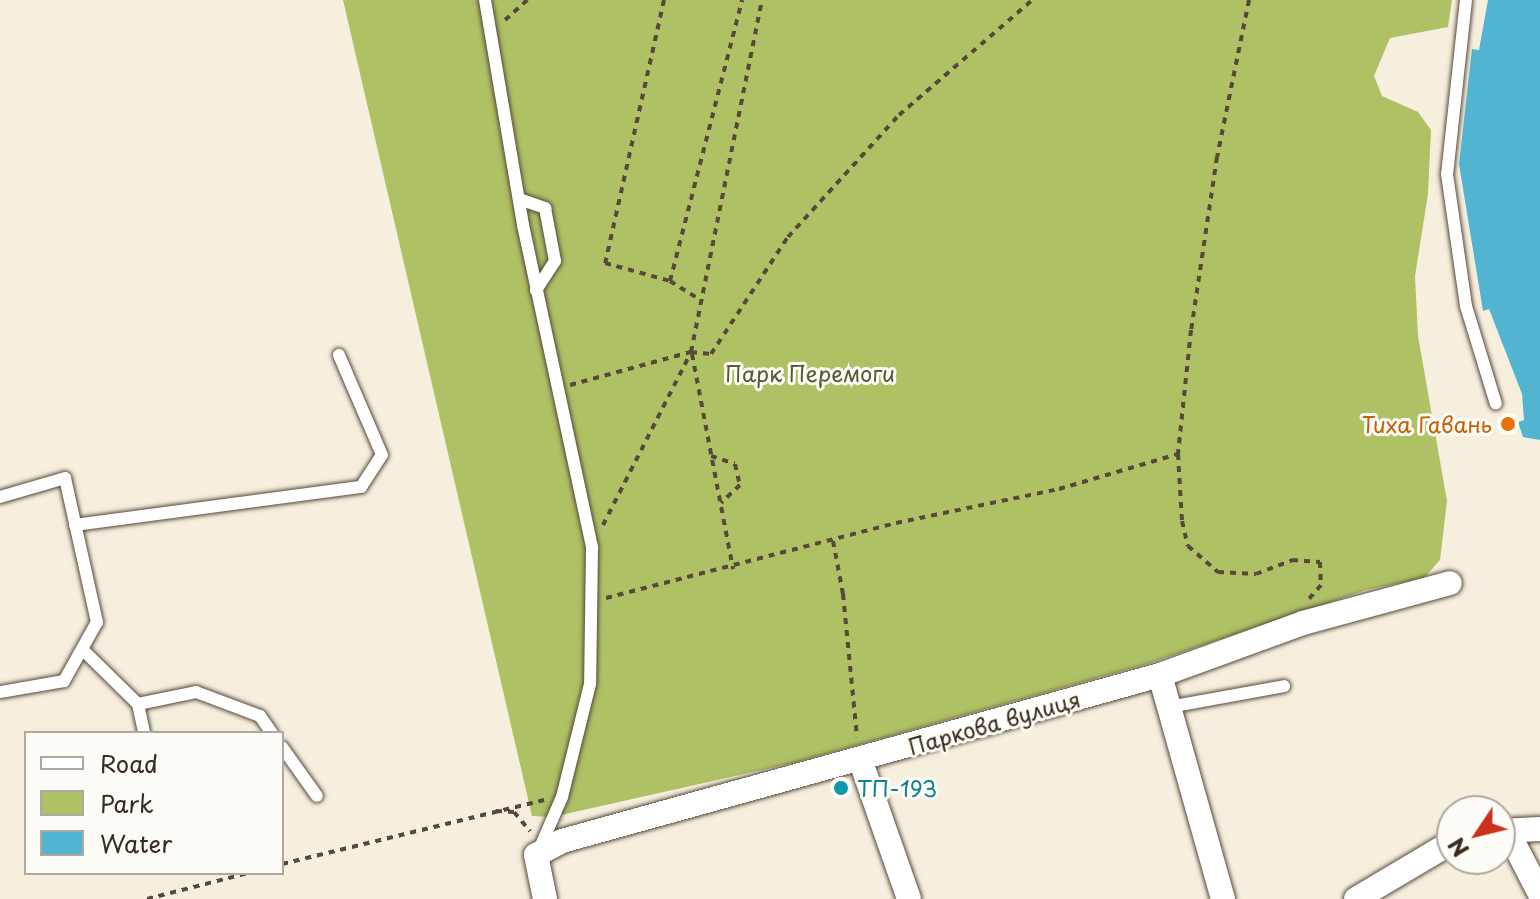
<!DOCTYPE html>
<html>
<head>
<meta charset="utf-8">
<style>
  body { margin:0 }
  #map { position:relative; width:1540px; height:899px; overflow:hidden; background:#f6efde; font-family:"Playpen Sans",sans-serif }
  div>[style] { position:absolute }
  .green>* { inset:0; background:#aec165 }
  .water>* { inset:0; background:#53b4d2 }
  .path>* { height:4px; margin-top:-2px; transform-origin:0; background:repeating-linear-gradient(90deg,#57483b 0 6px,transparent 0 12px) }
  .roads { filter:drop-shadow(0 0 2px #57483b) drop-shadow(0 0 2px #57483b) }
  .lane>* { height:12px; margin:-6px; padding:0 6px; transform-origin:6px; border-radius:6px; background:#fff }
  .street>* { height:24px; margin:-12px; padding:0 12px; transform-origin:12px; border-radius:12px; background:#fff }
  .dots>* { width:22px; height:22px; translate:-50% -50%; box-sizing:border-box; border:4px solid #fdfcf7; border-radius:50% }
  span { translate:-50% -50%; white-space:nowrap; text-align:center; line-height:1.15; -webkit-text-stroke:6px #fdfcf7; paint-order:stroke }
  .park-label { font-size:22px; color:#5e5733 }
  .food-label { font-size:22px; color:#c56008 }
  .right { translate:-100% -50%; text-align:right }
  .street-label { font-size:22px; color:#3b2a1e }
  .culture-label { font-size:22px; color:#0d838f }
  .left { translate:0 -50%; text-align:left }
  .legend { position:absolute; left:24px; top:731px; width:260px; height:144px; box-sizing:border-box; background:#fdfcf7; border:2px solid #afa8a0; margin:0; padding:10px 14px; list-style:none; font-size:24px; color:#3b2a1e }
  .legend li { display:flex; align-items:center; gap:16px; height:40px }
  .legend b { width:40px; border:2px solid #afa8a0 }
  .north { position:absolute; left:1436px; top:795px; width:80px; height:80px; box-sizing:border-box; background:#fdfcf7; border:2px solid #afa8a0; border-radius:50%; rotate:235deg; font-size:22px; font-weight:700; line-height:32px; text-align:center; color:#3b2a1e }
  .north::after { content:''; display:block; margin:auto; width:28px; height:36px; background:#c8321e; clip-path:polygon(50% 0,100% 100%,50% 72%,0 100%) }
</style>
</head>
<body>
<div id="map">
  <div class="green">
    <i style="clip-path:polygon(343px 0,1452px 0,1448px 27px,1390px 38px,1374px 76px,1382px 96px,1418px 112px,1431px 130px,1428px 194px,1415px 276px,1418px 336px,1447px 501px,1440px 560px,1424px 578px,1366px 590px,1147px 664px,793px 763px,552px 817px,532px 816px)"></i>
  </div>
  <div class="water">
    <i style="clip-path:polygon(1488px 0,1540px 0,1540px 440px,1523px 437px,1518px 422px,1524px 420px,1522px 394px,1489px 309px,1483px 311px,1459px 164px,1472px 49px,1479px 50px)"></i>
  </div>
  <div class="path">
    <i style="left:664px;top:0;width:270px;rotate:102.6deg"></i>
    <i style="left:605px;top:263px;width:67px;rotate:15.5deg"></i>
    <i style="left:670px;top:281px;width:290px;rotate:-75.6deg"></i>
    <i style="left:1249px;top:0;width:160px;rotate:101.5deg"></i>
    <i style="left:1217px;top:157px;width:175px;rotate:98.5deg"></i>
    <i style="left:1191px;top:330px;width:125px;rotate:96deg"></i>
    <i style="left:1178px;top:454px;width:67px;rotate:86.6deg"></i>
    <i style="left:1182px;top:521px;width:26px;rotate:77deg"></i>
    <i style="left:1188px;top:546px;width:40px;rotate:41deg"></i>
    <i style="left:1218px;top:572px;width:38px;rotate:3deg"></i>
    <i style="left:1256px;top:574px;width:39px;rotate:-21deg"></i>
    <i style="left:1292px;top:560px;width:28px;rotate:4deg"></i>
    <i style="left:1320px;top:562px;width:23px;rotate:88deg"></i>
    <i style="left:1321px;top:585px;width:18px;rotate:131deg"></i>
    <i style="left:505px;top:20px;width:30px;rotate:-42deg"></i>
    <i style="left:670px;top:281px;width:38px;rotate:32deg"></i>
    <i style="left:692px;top:354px;width:219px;rotate:79.2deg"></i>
    <i style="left:570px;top:385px;width:125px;rotate:-15.3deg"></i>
    <i style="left:691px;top:352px;width:20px;rotate:6deg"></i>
    <i style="left:711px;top:354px;width:140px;rotate:-56.7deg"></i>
    <i style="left:788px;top:237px;width:165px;rotate:-47.7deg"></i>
    <i style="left:899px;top:115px;width:176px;rotate:-40.8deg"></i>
    <i style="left:711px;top:456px;width:25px;rotate:18deg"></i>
    <i style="left:735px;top:464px;width:22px;rotate:77deg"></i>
    <i style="left:740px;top:485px;width:26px;rotate:137deg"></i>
    <i style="left:603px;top:525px;width:194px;rotate:-63deg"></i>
    <i style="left:691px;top:352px;width:359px;rotate:-78.6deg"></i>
    <i style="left:833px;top:541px;width:54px;rotate:79.3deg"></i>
    <i style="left:843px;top:594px;width:144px;rotate:84.4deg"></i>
    <i style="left:606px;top:598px;width:300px;rotate:-14.5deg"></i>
    <i style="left:896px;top:523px;width:167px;rotate:-11.8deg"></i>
    <i style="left:1059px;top:489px;width:124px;rotate:-16.4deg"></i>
    <i style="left:496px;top:811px;width:18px;rotate:3deg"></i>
    <i style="left:514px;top:812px;width:25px;rotate:50deg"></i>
    <i style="left:282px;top:864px;width:270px;rotate:-13.7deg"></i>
    <i style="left:147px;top:899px;width:104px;rotate:-14.4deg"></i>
  </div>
  <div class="roads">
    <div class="lane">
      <i style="left:485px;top:0;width:228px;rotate:80.4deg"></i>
      <i style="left:523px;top:225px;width:330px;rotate:77.9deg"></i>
      <i style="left:592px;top:548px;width:136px;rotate:90.8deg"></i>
      <i style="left:590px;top:684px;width:116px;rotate:103.9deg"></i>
      <i style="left:562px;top:797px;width:58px;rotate:113.5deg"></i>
      <i style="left:1466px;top:0;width:175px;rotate:96.2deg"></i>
      <i style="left:1447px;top:174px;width:133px;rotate:81.8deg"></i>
      <i style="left:1466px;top:306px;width:102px;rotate:73deg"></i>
      <i style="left:519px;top:199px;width:28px;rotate:19deg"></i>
      <i style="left:545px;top:208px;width:54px;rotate:79.3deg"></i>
      <i style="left:555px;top:261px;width:35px;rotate:123deg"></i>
      <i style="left:0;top:497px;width:68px;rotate:-16.3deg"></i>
      <i style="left:65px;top:478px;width:148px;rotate:77.5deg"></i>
      <i style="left:97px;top:622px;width:68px;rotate:119.2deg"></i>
      <i style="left:64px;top:681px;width:65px;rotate:170.2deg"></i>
      <i style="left:75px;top:525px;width:289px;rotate:-7.6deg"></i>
      <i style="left:361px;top:487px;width:38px;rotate:-57deg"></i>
      <i style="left:382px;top:455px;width:109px;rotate:-113.3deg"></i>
      <i style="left:82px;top:649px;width:78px;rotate:44.5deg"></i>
      <i style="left:138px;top:704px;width:30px;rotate:78deg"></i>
      <i style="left:138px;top:704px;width:59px;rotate:-11.7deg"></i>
      <i style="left:196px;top:692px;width:68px;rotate:20.6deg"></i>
      <i style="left:260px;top:716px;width:21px;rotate:55deg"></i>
      <i style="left:1169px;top:707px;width:117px;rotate:-10.3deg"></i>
      <i style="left:282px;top:747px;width:60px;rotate:54.5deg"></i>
    </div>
    <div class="street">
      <i style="left:1160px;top:675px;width:233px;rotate:74.3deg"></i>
      <i style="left:860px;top:759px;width:148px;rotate:70.7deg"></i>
      <i style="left:1507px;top:830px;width:72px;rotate:62.7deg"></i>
      <i style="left:1500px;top:831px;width:40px;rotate:-2.9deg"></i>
      <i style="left:545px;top:899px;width:45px;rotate:-101.6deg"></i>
      <i style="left:536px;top:855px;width:30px;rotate:-28deg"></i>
      <i style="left:562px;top:841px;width:621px;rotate:-15.51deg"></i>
      <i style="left:1160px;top:675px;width:152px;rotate:-20deg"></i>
      <i style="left:1303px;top:623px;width:152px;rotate:-15.2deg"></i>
      <i style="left:1356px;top:899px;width:112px;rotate:-30.7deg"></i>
    </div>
  </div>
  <div class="dots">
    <i style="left:1508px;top:424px;background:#e8710a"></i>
    <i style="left:841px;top:788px;background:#0f9aa8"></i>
  </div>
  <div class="park-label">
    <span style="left:810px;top:373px">Парк Перемоги</span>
  </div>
  <div class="food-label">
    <span class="right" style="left:1492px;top:424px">Тиха Гавань</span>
  </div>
  <div class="street-label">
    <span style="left:994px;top:722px;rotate:-16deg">Паркова вулиця</span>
  </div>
  <div class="culture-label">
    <span class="left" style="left:857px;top:788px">ТП-193</span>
  </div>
  <ul class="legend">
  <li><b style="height:10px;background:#fff"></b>Road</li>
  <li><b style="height:22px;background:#aec165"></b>Park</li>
  <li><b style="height:22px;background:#53b4d2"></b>Water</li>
  </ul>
  <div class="north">N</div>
</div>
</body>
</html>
